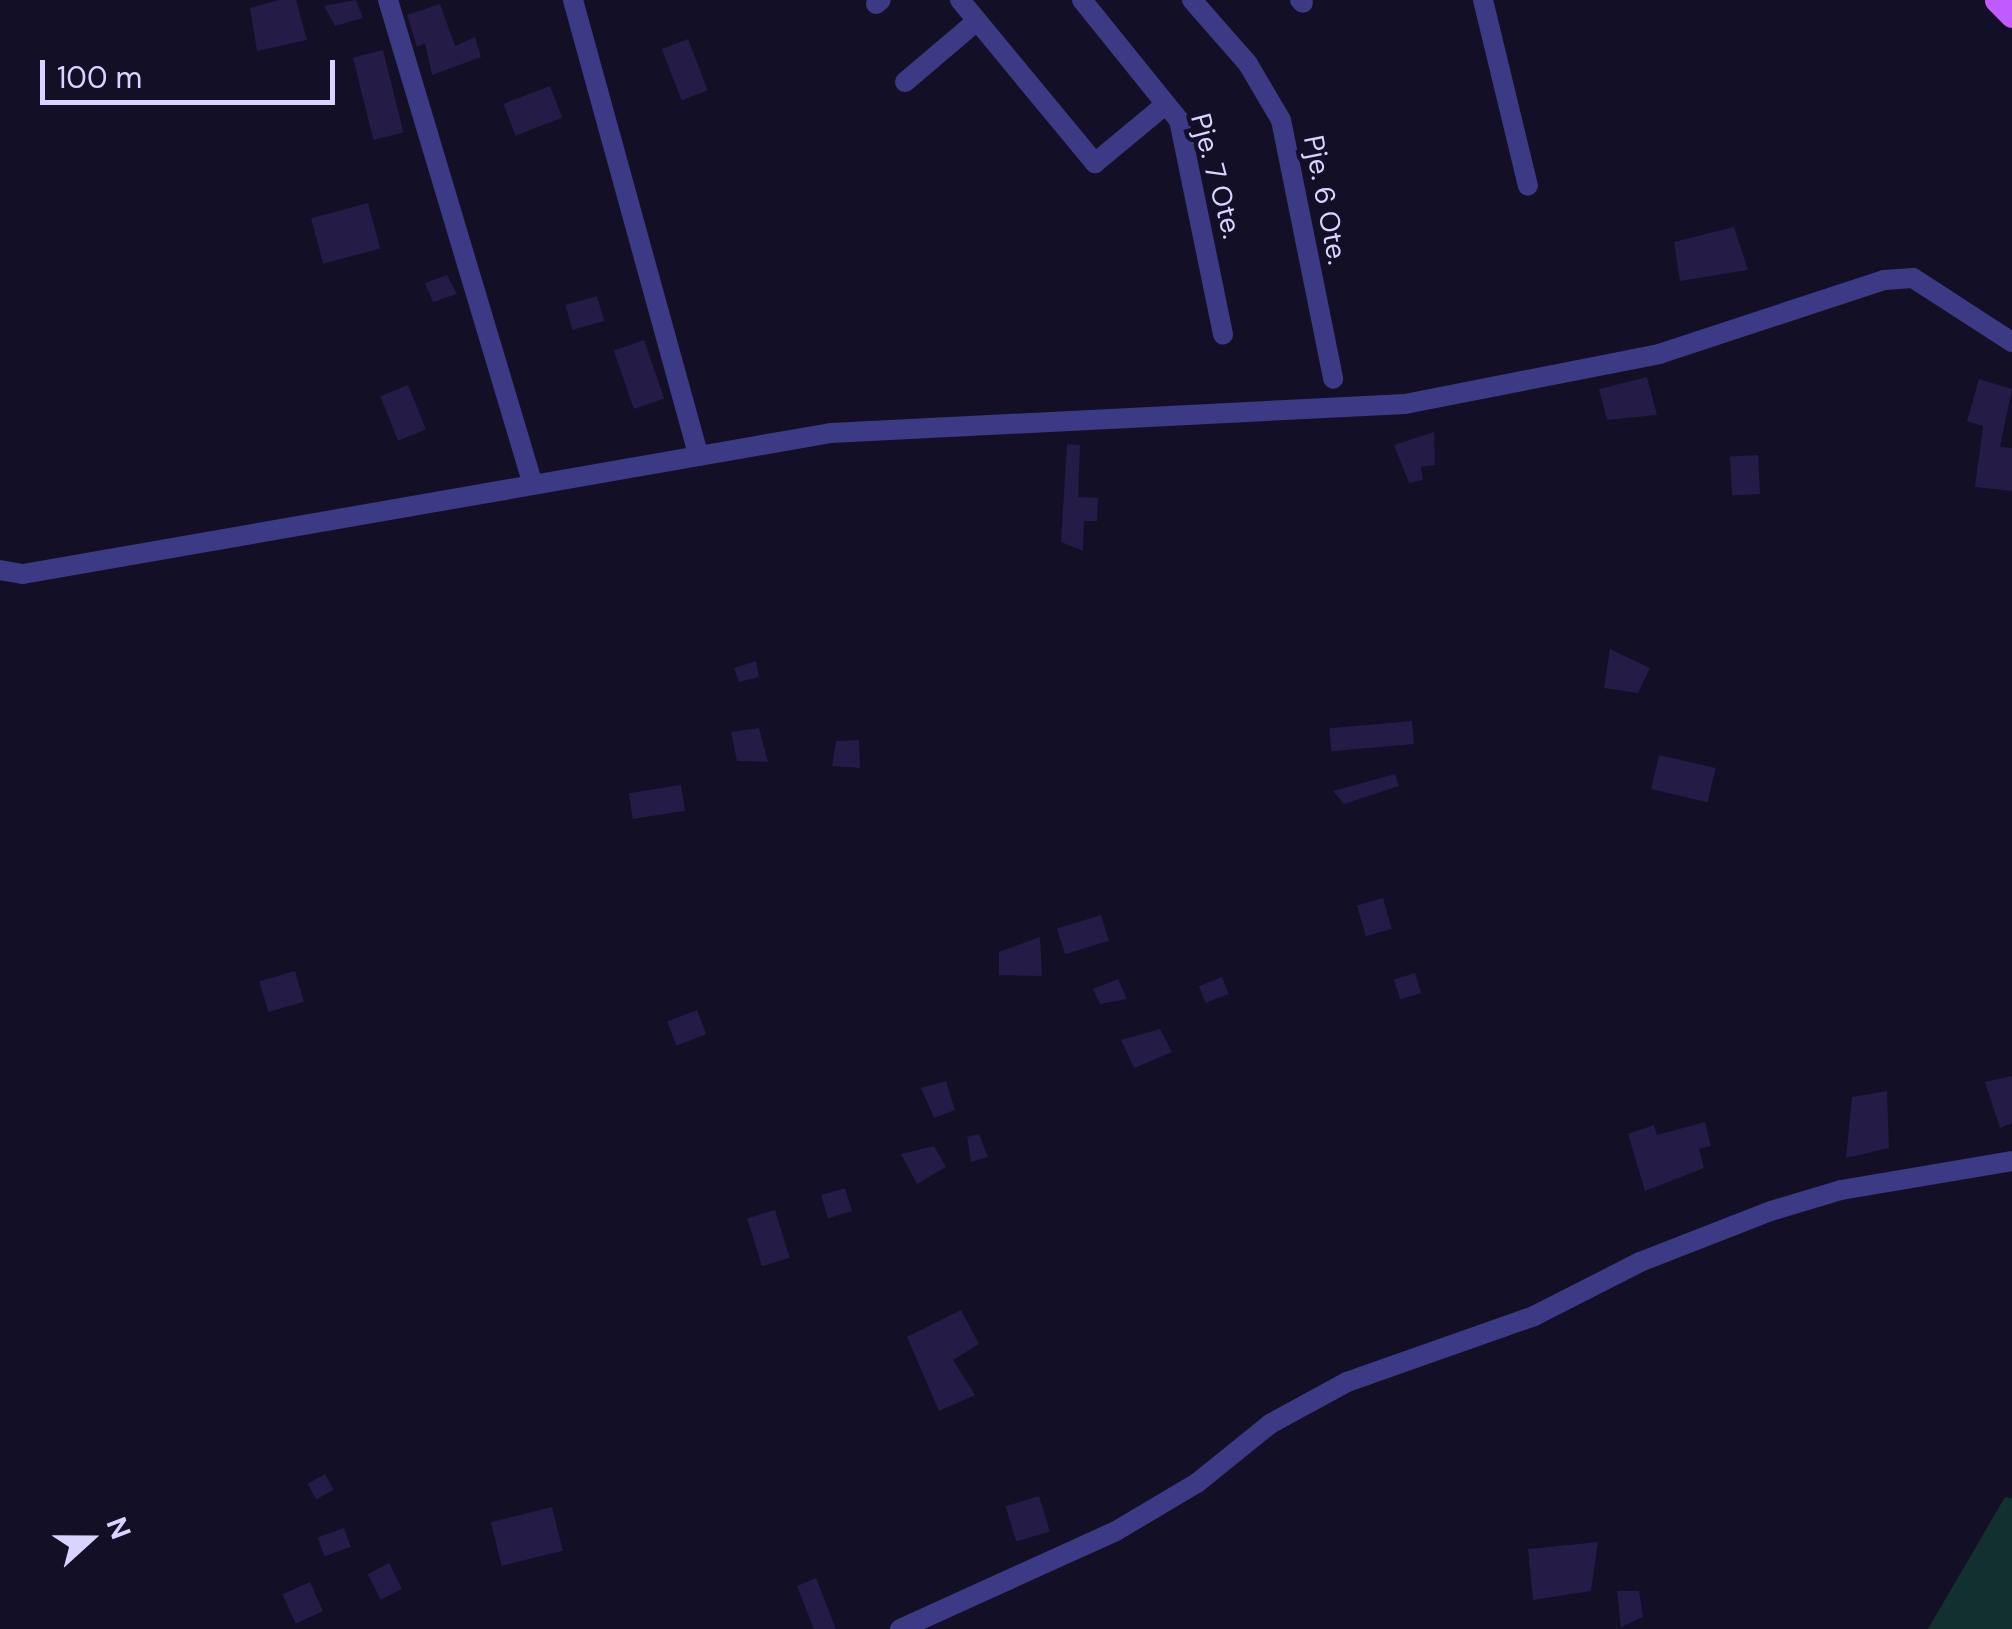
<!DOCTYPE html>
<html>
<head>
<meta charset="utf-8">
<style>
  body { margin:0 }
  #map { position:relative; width:2012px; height:1629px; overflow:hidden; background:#130f26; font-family:"DM Sans",sans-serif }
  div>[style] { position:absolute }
  .green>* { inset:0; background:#12302f }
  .building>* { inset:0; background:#241b47; transform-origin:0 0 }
  .street>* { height:20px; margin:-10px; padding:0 10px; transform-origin:10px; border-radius:10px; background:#3d3a85 }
  .primary>* { height:25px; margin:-12.5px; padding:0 12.5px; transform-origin:12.5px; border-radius:12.5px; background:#c25bff }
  span { translate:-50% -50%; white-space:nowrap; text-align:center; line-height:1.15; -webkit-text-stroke:9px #130f26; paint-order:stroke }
  .street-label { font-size:28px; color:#d9d4ff }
  .north { position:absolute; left:40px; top:1489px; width:100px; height:100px; -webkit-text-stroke:8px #130f26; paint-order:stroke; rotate:69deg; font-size:28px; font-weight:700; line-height:40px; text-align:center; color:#d9d4ff }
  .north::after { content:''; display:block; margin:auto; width:35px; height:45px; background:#d9d4ff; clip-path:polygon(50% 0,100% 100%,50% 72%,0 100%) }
  .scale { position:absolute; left:40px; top:60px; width:295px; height:45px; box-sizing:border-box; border:5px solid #d9d4ff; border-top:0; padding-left:12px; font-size:30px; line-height:35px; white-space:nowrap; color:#d9d4ff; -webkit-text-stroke:8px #130f26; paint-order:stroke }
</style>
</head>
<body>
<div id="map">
  <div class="green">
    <i style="clip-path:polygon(2005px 1497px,2012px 1498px,2012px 1629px,1928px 1629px)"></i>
  </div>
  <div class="building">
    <i style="clip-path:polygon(279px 0,296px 0,307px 40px,257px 51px,250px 8px)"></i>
    <i style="clip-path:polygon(356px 0,363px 18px,335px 26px,324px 6px)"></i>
    <i style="clip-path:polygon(440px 4px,455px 46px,475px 37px,481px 57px,432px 75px,425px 43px,417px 47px,407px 15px)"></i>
    <i style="left:688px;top:39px;width:55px;height:28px;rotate:69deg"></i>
    <i style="left:383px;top:50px;width:85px;height:31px;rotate:76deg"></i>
    <i style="left:550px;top:86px;width:34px;height:50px;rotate:69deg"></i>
    <i style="left:368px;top:203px;width:47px;height:59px;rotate:75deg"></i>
    <i style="clip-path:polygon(1734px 227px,1748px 270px,1680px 281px,1674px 242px)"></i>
    <i style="clip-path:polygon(447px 275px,457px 294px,433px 302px,425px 283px)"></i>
    <i style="left:597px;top:296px;width:26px;height:33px;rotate:74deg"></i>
    <i style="left:644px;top:340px;width:62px;height:32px;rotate:71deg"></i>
    <i style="clip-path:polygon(1647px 377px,1657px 415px,1607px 420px,1599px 389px)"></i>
    <i style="clip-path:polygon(1979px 379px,2012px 389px,2000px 447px,2012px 448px,2012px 491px,1975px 487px,1983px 426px,1967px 421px)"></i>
    <i style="left:408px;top:385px;width:48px;height:30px;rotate:68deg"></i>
    <i style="clip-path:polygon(1434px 432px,1435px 465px,1421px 467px,1423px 480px,1409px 483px,1394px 445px)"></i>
    <i style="clip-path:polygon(1067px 444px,1080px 445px,1078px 497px,1098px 498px,1097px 521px,1084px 521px,1083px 551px,1061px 542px)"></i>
    <i style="left:1758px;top:455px;width:39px;height:28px;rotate:87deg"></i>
    <i style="clip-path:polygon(1610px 649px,1650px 668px,1638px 693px,1604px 688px)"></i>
    <i style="clip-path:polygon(756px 661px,759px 677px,739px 682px,734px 668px)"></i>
    <i style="left:1412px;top:721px;width:23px;height:83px;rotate:85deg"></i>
    <i style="clip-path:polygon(759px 728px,768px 762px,737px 761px,731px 732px)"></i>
    <i style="clip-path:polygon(859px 740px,860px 768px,832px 766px,836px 741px)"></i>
    <i style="left:1659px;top:755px;width:58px;height:35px;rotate:13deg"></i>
    <i style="clip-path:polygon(1395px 774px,1399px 786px,1344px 804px,1333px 791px)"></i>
    <i style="left:681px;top:785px;width:26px;height:53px;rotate:81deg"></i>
    <i style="left:1383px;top:898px;width:32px;height:27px;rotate:74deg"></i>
    <i style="left:1101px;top:915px;width:27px;height:46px;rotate:73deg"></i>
    <i style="clip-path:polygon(1040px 937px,1042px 976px,999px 975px,999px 952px)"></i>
    <i style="left:295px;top:971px;width:32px;height:37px;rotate:74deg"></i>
    <i style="left:1415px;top:973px;width:21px;height:22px;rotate:73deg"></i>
    <i style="left:1222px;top:977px;width:18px;height:25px;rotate:68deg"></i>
    <i style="clip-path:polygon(1118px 979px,1127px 999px,1100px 1004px,1093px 989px)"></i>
    <i style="left:697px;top:1010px;width:26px;height:32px;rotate:69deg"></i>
    <i style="clip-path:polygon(1160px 1029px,1172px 1052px,1134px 1068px,1121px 1040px)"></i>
    <i style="clip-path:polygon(2012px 1076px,2012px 1123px,2000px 1128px,1985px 1082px)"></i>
    <i style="clip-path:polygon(946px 1081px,955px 1110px,934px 1118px,921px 1088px)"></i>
    <i style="clip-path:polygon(1887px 1091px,1889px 1148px,1846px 1158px,1852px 1097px)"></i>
    <i style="clip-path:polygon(1705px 1122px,1711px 1146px,1699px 1149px,1704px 1168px,1645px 1191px,1628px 1134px,1654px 1125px,1657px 1135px)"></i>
    <i style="clip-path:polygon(979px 1134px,988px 1157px,971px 1162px,967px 1137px)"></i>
    <i style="clip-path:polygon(934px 1146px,946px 1167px,917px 1184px,901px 1154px)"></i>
    <i style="left:845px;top:1188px;width:24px;height:25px;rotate:73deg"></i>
    <i style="left:775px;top:1210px;width:50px;height:29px;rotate:73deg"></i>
    <i style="clip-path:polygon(961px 1310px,979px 1344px,953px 1360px,975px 1395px,939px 1411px,907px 1337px)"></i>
    <i style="left:325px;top:1474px;width:18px;height:20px;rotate:61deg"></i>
    <i style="left:1039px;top:1496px;width:37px;height:35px;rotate:73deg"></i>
    <i style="left:552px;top:1507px;width:45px;height:63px;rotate:76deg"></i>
    <i style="left:344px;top:1528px;width:20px;height:28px;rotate:70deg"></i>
    <i style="clip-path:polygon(1598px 1542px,1591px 1591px,1533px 1600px,1528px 1549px)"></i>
    <i style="left:389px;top:1563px;width:29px;height:24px;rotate:63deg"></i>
    <i style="clip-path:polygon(816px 1578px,836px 1629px,814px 1629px,797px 1586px)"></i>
    <i style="left:310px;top:1582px;width:32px;height:30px;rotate:66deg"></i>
    <i style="clip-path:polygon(1617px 1591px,1639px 1591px,1643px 1617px,1621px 1627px)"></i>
  </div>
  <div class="street">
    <i style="left:388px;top:0;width:506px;rotate:73.35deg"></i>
    <i style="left:573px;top:0;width:473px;rotate:74.6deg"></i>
    <i style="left:960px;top:0;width:212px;rotate:50.4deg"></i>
    <i style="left:1095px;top:163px;width:92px;rotate:-39.7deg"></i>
    <i style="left:1082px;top:0;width:154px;rotate:51.1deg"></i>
    <i style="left:1179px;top:120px;width:219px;rotate:78.4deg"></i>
    <i style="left:1192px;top:0;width:85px;rotate:48.8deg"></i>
    <i style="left:1248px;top:64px;width:65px;rotate:59.5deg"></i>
    <i style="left:1281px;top:120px;width:264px;rotate:78.6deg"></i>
    <i style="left:1300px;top:0;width:4px;rotate:45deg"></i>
    <i style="left:1483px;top:0;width:191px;rotate:76.4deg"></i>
    <i style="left:876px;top:4px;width:6px;rotate:-39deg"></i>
    <i style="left:905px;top:82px;width:94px;rotate:-40.3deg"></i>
    <i style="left:0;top:570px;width:23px;rotate:10deg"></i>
    <i style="left:23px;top:574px;width:820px;rotate:-9.9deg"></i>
    <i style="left:831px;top:433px;width:575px;rotate:-2.89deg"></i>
    <i style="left:1405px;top:404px;width:259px;rotate:-11.1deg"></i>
    <i style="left:1659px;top:354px;width:237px;rotate:-18.2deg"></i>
    <i style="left:1884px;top:280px;width:29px;rotate:-4deg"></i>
    <i style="left:1913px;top:278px;width:118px;rotate:32.9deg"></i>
    <i style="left:900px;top:1629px;width:237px;rotate:-24.4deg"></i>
    <i style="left:1116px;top:1531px;width:94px;rotate:-30.7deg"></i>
    <i style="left:1197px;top:1483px;width:94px;rotate:-38.9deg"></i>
    <i style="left:1270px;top:1424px;width:88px;rotate:-28.6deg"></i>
    <i style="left:1347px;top:1382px;width:198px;rotate:-19.4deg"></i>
    <i style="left:1534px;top:1316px;width:119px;rotate:-27deg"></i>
    <i style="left:1640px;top:1262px;width:141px;rotate:-21.3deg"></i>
    <i style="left:1771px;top:1211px;width:73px;rotate:-16.7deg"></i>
    <i style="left:1841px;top:1190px;width:173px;rotate:-9.6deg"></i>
  </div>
  <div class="primary">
    <i style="left:1997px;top:0;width:21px;rotate:45deg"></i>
  </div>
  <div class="street-label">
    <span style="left:1216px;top:176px;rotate:75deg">Pje. 7 Ote.</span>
    <span style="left:1325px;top:200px;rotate:79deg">Pje. 6 Ote.</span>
  </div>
  <div class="north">N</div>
  <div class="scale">100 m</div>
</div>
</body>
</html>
